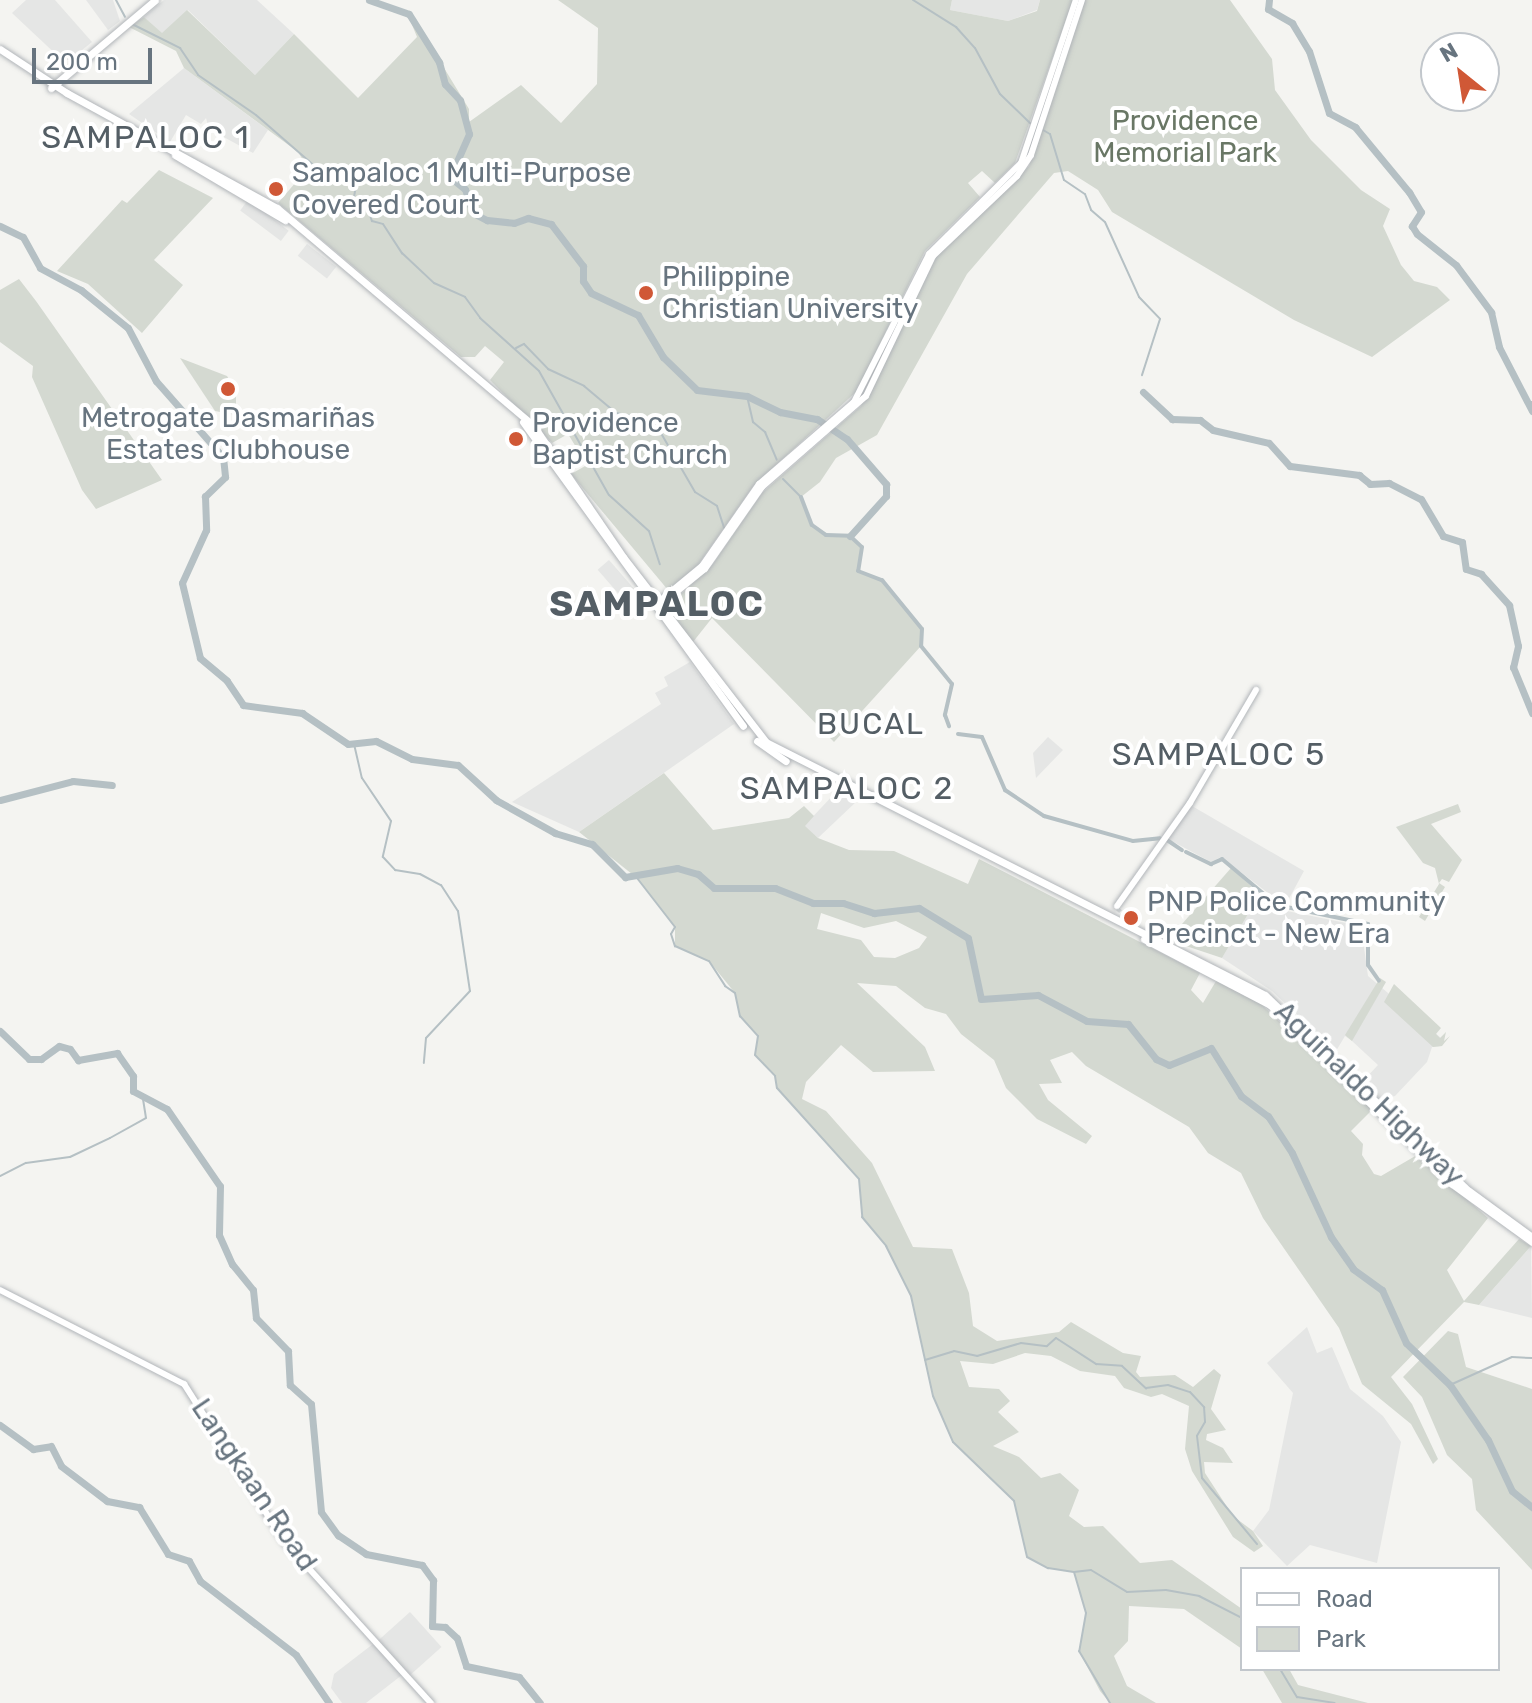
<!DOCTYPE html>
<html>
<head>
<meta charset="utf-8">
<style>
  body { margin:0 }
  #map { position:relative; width:1532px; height:1703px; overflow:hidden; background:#f4f4f1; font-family:Rubik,sans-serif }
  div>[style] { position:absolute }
  .built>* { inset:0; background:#e5e6e5; transform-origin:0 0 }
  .green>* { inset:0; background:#d4d9d1 }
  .stream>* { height:2px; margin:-1px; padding:0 1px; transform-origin:1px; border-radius:1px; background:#b5c0c4 }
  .canal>* { height:4px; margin:-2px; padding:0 2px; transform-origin:2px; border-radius:2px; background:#b5c0c4 }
  .river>* { height:7px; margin:-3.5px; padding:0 3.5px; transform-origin:3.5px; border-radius:3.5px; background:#b5c0c4 }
  .secondary-tunnel>* { height:6px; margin-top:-3px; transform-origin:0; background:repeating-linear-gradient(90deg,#d1d4d4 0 6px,transparent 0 9px) }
  .roads { filter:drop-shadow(0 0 2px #b1b5b9) drop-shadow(0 0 2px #b1b5b9) }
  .secondary>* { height:6px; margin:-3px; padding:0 3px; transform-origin:3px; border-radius:3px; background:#fff }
  .primary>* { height:7px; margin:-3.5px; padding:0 3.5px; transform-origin:3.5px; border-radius:3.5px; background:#fff }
  .dots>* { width:22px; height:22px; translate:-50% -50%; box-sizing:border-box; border:4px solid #fff; border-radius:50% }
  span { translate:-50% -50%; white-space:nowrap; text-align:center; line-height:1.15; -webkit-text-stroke:8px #fff; paint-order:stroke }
  .park-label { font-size:28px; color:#697765 }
  .poi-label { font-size:28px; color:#67747f }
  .left { translate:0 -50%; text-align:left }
  .street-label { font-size:28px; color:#67747f }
  .neighbourhood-label { font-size:30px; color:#545e65; letter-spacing:2px }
  .quarter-label { font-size:32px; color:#545e65; letter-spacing:2px }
  .district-label { font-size:36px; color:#545e65; font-weight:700; letter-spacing:2px }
  .legend { position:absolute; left:1240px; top:1567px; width:260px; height:104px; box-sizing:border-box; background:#fff; border:2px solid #c2c7cc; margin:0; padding:10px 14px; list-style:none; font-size:24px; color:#67747f }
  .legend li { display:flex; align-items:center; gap:16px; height:40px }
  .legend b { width:40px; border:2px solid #c2c7cc }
  .north { position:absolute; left:1420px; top:32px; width:80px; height:80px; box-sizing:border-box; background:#fff; border:2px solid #c2c7cc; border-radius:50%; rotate:330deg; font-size:22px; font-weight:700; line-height:32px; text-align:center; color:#67747f }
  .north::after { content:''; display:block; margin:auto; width:28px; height:36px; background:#d05836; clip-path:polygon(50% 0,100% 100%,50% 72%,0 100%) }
  .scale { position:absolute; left:32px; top:48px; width:120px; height:36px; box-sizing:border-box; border:4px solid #67747f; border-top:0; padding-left:10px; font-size:24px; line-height:28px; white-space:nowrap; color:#67747f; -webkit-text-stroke:6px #fff; paint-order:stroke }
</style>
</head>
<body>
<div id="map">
  <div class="built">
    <i style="clip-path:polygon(26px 0,55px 0,92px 42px,70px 60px,62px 60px,12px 13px)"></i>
    <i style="clip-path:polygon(86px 0,113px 0,120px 21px,108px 30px)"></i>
    <i style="clip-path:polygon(164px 0,257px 0,294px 34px,255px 75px,188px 10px,162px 34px,144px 17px)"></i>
    <i style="clip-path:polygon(952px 0,1040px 0,1037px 10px,1008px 21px,950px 10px)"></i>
    <i style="clip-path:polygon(184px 68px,268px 130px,253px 153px,209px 129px,206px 118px,201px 124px,186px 115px,170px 142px,129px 114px)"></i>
    <i style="left:248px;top:200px;width:51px;height:13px;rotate:37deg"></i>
    <i style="left:307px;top:244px;width:37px;height:15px;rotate:38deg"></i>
    <i style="left:609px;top:560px;width:60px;height:15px;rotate:49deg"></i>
    <i style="clip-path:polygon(690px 662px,734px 724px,579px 832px,512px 802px,661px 704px,655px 693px,668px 686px,664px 677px)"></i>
    <i style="clip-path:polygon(1048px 737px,1063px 750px,1036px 778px,1033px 753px)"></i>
    <i style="clip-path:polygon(837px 791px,857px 801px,818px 838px,804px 826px)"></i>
    <i style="clip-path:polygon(1192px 806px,1304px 871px,1285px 906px,1221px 857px,1211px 862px,1168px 839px)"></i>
    <i style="clip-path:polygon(1260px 894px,1277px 909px,1361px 926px,1368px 976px,1441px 1038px,1442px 1046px,1432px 1047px,1427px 1062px,1395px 1096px,1381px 1101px,1362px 1082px,1378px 1065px,1352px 1041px,1345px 1036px,1336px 1051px,1272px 991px,1222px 958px)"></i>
    <i style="clip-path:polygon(1531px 1246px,1532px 1318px,1479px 1305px)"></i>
    <i style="clip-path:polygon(1307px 1327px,1317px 1353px,1332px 1347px,1350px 1389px,1383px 1416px,1401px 1442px,1377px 1563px,1310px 1545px,1287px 1566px,1253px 1531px,1269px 1510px,1293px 1393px,1267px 1363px)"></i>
    <i style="left:410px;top:1612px;width:47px;height:45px;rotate:48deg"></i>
    <i style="clip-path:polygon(373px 1644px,402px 1675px,366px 1703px,342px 1703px,331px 1688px,334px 1674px)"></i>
  </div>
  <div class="green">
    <i style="clip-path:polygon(367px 0,410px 12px,469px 109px,469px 122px,521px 85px,561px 123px,597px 84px,598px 28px,558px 0,952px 0,950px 10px,1008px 21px,1037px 11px,1040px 0,1073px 0,1015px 163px,995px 183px,982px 171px,968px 183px,980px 197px,925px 251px,857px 391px,754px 485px,698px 565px,668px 590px,571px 474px,587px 465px,568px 434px,552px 443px,490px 380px,504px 362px,485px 346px,475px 357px,461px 357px,278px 203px,308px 168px,298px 152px,184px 68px,176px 51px,129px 27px,144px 17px,162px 33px,187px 10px,255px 75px,294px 34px,358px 98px,417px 37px,408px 15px)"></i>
    <i style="clip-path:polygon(1085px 0,1230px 0,1272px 59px,1275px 90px,1311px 140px,1361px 190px,1390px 209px,1383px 226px,1401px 265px,1414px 281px,1437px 287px,1450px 300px,1372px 357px,1294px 320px,1112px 212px,1098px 190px,1068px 171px,1054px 173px,967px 274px,877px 435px,836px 458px,820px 482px,801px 497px,812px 525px,826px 535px,850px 536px,862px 547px,858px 571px,882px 580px,922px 629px,921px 646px,834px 742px,712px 618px,693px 642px,667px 607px,713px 564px,762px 493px,861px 406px,935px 258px,1029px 166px)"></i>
    <i style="clip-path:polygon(159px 170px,213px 198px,154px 260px,183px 285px,142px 333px,88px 284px,57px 271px,122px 200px,127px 203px)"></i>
    <i style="clip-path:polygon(19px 279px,36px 301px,162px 480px,96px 509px,82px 490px,32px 377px,33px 366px,0 342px,0 290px)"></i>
    <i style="clip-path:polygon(180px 358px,227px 376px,236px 391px,236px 415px,215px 411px)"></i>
    <i style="clip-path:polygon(evenodd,664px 773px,713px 830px,789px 818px,804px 806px,814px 816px,805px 826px,818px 838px,849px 850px,894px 851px,968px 884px,979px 859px,1200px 973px,1191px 990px,1203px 1003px,1216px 981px,1259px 1002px,1372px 1110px,1351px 1131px,1363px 1144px,1362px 1155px,1374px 1174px,1381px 1176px,1417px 1155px,1488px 1218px,1447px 1270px,1464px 1301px,1519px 1239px,1531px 1246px,1479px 1305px,1464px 1302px,1391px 1377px,1412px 1404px,1438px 1459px,1433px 1464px,1411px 1424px,1362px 1384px,1339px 1328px,1263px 1218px,1241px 1173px,1208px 1153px,1189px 1127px,1086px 1066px,1072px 1052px,1050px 1060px,1062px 1083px,1039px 1084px,1048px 1100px,1092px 1136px,1086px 1144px,1037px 1119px,1006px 1088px,994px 1060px,961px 1034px,946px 1014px,925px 1008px,896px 986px,857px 983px,925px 1047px,935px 1071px,873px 1072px,841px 1045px,806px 1082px,802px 1099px,826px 1111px,872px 1163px,913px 1247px,952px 1249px,969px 1293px,973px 1326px,997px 1341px,1059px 1332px,1071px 1322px,1123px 1353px,1141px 1356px,1136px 1372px,1140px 1377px,1175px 1375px,1193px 1387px,1214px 1369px,1221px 1375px,1211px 1409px,1226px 1430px,1207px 1434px,1206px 1440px,1223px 1448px,1233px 1463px,1204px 1462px,1205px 1473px,1233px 1516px,1253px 1531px,1263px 1546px,1254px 1552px,1233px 1537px,1192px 1471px,1185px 1449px,1189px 1406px,1162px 1394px,1151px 1397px,1124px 1388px,1115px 1376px,1080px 1371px,1051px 1356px,1025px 1353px,993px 1364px,960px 1361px,969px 1387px,999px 1389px,1010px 1401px,998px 1412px,1019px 1432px,993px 1446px,1019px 1457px,1041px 1478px,1060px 1473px,1079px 1490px,1069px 1516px,1084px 1527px,1103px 1526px,1140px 1563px,1172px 1560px,1242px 1609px,1242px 1649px,1184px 1609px,1129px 1606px,1128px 1641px,1114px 1656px,1127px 1686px,1156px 1703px,1110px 1703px,1100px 1691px,1079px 1651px,1086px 1613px,1074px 1572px,1048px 1568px,1027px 1557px,1014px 1501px,953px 1442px,933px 1396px,911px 1296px,886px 1246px,862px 1217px,859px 1179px,777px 1088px,775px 1076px,755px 1055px,758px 1036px,740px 1016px,735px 993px,709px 961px,675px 946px,675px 927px,637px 878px,579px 832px,664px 773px,821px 913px,864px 928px,896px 921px,927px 937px,919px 948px,895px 958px,874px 957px,861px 940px,817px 929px,821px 913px)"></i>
    <i style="clip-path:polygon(1458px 804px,1461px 812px,1431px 824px,1462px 860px,1449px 882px,1442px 879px,1439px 883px,1445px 887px,1425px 921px,1419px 917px,1439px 884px,1435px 868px,1423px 863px,1396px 827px)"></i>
    <i style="clip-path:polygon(1231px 868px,1260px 894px,1222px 958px,1168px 940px)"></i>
    <i style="clip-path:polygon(1380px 978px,1386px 982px,1352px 1041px,1345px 1035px)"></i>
    <i style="clip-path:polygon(1394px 984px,1441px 1028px,1436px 1034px,1440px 1038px,1446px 1032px,1444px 1041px,1450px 1036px,1442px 1046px,1433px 1047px,1384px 1002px)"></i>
    <i style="clip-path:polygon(1448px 1331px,1458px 1334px,1466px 1367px,1532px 1389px,1532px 1570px,1476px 1510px,1472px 1479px,1447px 1455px,1422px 1397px,1403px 1377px)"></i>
    <i style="clip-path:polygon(1262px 1669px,1289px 1669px,1298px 1685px,1368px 1703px,1282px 1703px)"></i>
  </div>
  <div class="stream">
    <i style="left:116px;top:0;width:19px;rotate:62deg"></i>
    <i style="left:913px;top:0;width:51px;rotate:32.1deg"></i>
    <i style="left:956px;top:27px;width:28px;rotate:48deg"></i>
    <i style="left:975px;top:48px;width:52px;rotate:61.5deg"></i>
    <i style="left:1000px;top:94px;width:42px;rotate:44deg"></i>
    <i style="left:132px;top:24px;width:54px;rotate:26.6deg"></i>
    <i style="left:180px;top:48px;width:32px;rotate:56deg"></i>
    <i style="left:198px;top:75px;width:70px;rotate:34.6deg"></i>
    <i style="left:256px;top:115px;width:81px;rotate:41deg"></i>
    <i style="left:317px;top:168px;width:42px;rotate:16.7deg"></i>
    <i style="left:357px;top:180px;width:22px;rotate:100deg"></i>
    <i style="left:353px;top:202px;width:15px;rotate:16deg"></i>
    <i style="left:367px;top:206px;width:16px;rotate:72deg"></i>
    <i style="left:372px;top:221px;width:11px;rotate:15deg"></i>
    <i style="left:383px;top:224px;width:35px;rotate:57deg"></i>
    <i style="left:402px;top:253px;width:44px;rotate:43.2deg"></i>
    <i style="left:434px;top:283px;width:34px;rotate:24deg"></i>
    <i style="left:465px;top:297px;width:26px;rotate:54deg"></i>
    <i style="left:480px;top:318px;width:79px;rotate:41.9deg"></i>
    <i style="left:539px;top:371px;width:142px;rotate:60.6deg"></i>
    <i style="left:609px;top:495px;width:54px;rotate:42deg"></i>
    <i style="left:649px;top:531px;width:35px;rotate:72deg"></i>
    <i style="left:1043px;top:130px;width:8px;rotate:30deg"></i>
    <i style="left:1050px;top:134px;width:48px;rotate:73.1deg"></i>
    <i style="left:1064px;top:180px;width:25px;rotate:34deg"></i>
    <i style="left:1085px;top:194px;width:17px;rotate:69deg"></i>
    <i style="left:1091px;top:210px;width:18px;rotate:41deg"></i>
    <i style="left:1105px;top:222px;width:82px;rotate:65.6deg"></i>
    <i style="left:1139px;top:297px;width:30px;rotate:46deg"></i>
    <i style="left:1160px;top:319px;width:59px;rotate:107.8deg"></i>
    <i style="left:516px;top:348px;width:9px;rotate:-27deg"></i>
    <i style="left:524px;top:344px;width:35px;rotate:46deg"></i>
    <i style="left:548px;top:369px;width:40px;rotate:25deg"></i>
    <i style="left:584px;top:386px;width:42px;rotate:40.2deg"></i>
    <i style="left:616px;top:413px;width:32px;rotate:11deg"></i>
    <i style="left:647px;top:419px;width:14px;rotate:39deg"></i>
    <i style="left:658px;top:428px;width:74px;rotate:60deg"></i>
    <i style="left:695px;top:492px;width:26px;rotate:32deg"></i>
    <i style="left:717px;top:506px;width:23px;rotate:72deg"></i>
    <i style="left:747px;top:396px;width:27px;rotate:77deg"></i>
    <i style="left:753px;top:422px;width:16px;rotate:40deg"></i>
    <i style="left:765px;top:432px;width:30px;rotate:67deg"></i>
    <i style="left:1525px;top:402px;width:7px"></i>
    <i style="left:783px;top:479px;width:25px;rotate:45deg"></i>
    <i style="left:354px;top:744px;width:35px;rotate:77deg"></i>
    <i style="left:362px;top:778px;width:52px;rotate:56deg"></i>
    <i style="left:391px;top:821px;width:37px;rotate:103deg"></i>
    <i style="left:383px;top:857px;width:18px;rotate:47deg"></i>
    <i style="left:395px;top:870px;width:25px;rotate:9deg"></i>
    <i style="left:420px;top:874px;width:24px;rotate:28deg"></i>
    <i style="left:441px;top:885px;width:31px;rotate:57deg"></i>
    <i style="left:458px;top:911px;width:81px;rotate:81.5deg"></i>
    <i style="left:470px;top:991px;width:64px;rotate:133.1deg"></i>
    <i style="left:426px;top:1038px;width:25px;rotate:95deg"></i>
    <i style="left:637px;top:878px;width:62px;rotate:52.2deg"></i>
    <i style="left:675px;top:927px;width:8px;rotate:120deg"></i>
    <i style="left:671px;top:934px;width:13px;rotate:72deg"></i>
    <i style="left:675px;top:946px;width:37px;rotate:24deg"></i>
    <i style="left:709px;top:961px;width:30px;rotate:57deg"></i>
    <i style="left:725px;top:986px;width:12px;rotate:35deg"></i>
    <i style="left:735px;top:993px;width:24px;rotate:78deg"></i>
    <i style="left:740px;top:1016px;width:27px;rotate:48deg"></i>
    <i style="left:758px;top:1036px;width:19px;rotate:99deg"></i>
    <i style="left:755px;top:1055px;width:29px;rotate:46deg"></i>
    <i style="left:775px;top:1076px;width:12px;rotate:81deg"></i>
    <i style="left:777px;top:1088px;width:122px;rotate:48deg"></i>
    <i style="left:859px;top:1179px;width:38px;rotate:85deg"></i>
    <i style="left:862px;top:1217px;width:38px;rotate:50deg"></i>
    <i style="left:886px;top:1246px;width:56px;rotate:63.4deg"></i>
    <i style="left:911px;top:1296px;width:102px;rotate:77.6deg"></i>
    <i style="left:933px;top:1396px;width:50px;rotate:66.5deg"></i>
    <i style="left:953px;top:1442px;width:85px;rotate:44deg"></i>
    <i style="left:1014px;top:1501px;width:57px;rotate:76.9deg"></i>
    <i style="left:1027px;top:1557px;width:24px;rotate:28deg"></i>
    <i style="left:1048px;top:1568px;width:26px;rotate:9deg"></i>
    <i style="left:1074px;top:1572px;width:43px;rotate:73.7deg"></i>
    <i style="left:1086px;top:1613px;width:39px;rotate:100deg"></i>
    <i style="left:1079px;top:1651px;width:61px;rotate:59.2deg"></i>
    <i style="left:0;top:1176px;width:29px;rotate:-27deg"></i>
    <i style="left:26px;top:1163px;width:44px;rotate:-7.8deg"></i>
    <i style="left:70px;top:1157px;width:44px;rotate:-25.4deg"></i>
    <i style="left:110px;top:1138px;width:41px;rotate:-29.1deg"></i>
    <i style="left:146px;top:1118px;width:20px;rotate:-99deg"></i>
    <i style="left:925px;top:1360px;width:30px;rotate:-17deg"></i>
    <i style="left:954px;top:1351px;width:24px;rotate:12deg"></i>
    <i style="left:977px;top:1356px;width:46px;rotate:-16.5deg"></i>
    <i style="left:1021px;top:1343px;width:26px;rotate:7deg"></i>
    <i style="left:1047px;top:1346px;width:12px;rotate:-42deg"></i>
    <i style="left:1056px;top:1338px;width:48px;rotate:33deg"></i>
    <i style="left:1096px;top:1364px;width:26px;rotate:4deg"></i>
    <i style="left:1122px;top:1366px;width:33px;rotate:43deg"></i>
    <i style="left:1146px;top:1388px;width:22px;rotate:-8deg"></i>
    <i style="left:1168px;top:1385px;width:23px;rotate:18deg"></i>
    <i style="left:1190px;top:1392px;width:21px;rotate:47deg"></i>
    <i style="left:1204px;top:1407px;width:15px;rotate:86deg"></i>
    <i style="left:1205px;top:1422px;width:16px;rotate:120deg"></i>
    <i style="left:1197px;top:1436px;width:42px;rotate:83.2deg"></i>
    <i style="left:1202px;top:1478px;width:86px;rotate:50.2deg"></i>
    <i style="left:1450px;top:1385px;width:68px;rotate:-24.3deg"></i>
    <i style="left:1512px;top:1357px;width:20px;rotate:3deg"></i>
    <i style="left:1074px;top:1572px;width:17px;rotate:-7deg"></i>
    <i style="left:1091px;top:1570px;width:42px;rotate:31.4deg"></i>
    <i style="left:1127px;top:1592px;width:39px;rotate:-3deg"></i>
    <i style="left:1166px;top:1590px;width:34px;rotate:10deg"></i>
    <i style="left:1199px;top:1596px;width:48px;rotate:27.1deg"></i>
    <i style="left:1280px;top:1669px;width:33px;rotate:59deg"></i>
    <i style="left:1297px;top:1697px;width:38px;rotate:9deg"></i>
  </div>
  <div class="canal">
    <i style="left:801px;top:497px;width:30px;rotate:69deg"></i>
    <i style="left:812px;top:525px;width:17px;rotate:36deg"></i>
    <i style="left:826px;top:535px;width:24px;rotate:2deg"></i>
    <i style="left:850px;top:536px;width:16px;rotate:43deg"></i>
    <i style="left:862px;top:547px;width:24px;rotate:99deg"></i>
    <i style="left:858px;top:571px;width:26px;rotate:21deg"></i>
    <i style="left:882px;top:580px;width:63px;rotate:50.8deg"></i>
    <i style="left:922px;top:629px;width:17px;rotate:93deg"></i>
    <i style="left:921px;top:646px;width:49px;rotate:50.8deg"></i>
    <i style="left:952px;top:684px;width:32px;rotate:103deg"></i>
    <i style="left:945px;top:715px;width:12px;rotate:70deg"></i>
    <i style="left:958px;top:734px;width:24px;rotate:7deg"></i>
    <i style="left:982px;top:737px;width:58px;rotate:66.5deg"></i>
    <i style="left:1005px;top:790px;width:47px;rotate:33.7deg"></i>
    <i style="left:1044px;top:816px;width:92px;rotate:15.7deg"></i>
    <i style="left:1133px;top:841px;width:27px;rotate:-6deg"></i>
    <i style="left:1167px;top:840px;width:18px;rotate:34deg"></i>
    <i style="left:1186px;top:852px;width:28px;rotate:26deg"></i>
    <i style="left:1211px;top:864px;width:12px;rotate:-24deg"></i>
    <i style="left:1222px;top:859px;width:72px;rotate:39.9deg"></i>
    <i style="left:1277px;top:905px;width:93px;rotate:11.8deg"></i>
    <i style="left:1368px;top:924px;width:41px;rotate:90deg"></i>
    <i style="left:1368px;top:965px;width:19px;rotate:55deg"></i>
  </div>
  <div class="river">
    <i style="left:369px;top:0;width:42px;rotate:19.3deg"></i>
    <i style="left:409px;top:14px;width:57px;rotate:58deg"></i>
    <i style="left:439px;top:62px;width:23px;rotate:75deg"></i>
    <i style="left:445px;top:84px;width:22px;rotate:47deg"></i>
    <i style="left:460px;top:100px;width:35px;rotate:75deg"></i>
    <i style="left:469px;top:134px;width:47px;rotate:113.8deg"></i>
    <i style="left:450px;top:177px;width:19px;rotate:39deg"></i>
    <i style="left:465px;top:189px;width:25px;rotate:72deg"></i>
    <i style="left:473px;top:213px;width:16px;rotate:27deg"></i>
    <i style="left:487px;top:220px;width:27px;rotate:6deg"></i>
    <i style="left:514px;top:223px;width:15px;rotate:-20deg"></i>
    <i style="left:528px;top:218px;width:24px;rotate:15deg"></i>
    <i style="left:551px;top:224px;width:53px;rotate:52.7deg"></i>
    <i style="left:583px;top:266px;width:15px;rotate:90deg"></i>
    <i style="left:583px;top:281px;width:14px;rotate:56deg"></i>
    <i style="left:591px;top:293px;width:52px;rotate:25.1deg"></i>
    <i style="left:638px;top:315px;width:49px;rotate:59.2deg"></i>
    <i style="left:663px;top:357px;width:47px;rotate:44.1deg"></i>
    <i style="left:697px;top:390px;width:50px;rotate:6.8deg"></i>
    <i style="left:747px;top:396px;width:37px;rotate:26deg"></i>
    <i style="left:780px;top:412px;width:38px;rotate:11deg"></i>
    <i style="left:817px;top:419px;width:36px;rotate:34deg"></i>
    <i style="left:847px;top:439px;width:60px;rotate:49.1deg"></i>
    <i style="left:886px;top:484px;width:12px;rotate:90deg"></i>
    <i style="left:886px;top:496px;width:54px;rotate:132deg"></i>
    <i style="left:1269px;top:0;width:9px;rotate:96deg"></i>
    <i style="left:1268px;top:9px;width:28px;rotate:30deg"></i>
    <i style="left:1292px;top:23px;width:33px;rotate:59deg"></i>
    <i style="left:1309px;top:51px;width:65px;rotate:72.1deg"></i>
    <i style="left:1329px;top:113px;width:30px;rotate:28deg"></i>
    <i style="left:1355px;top:127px;width:85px;rotate:50.3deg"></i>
    <i style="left:1409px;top:192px;width:23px;rotate:59deg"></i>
    <i style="left:1421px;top:212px;width:17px;rotate:123deg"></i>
    <i style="left:1412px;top:226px;width:9px;rotate:58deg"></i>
    <i style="left:1417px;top:234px;width:50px;rotate:38.5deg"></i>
    <i style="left:1456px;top:265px;width:59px;rotate:53.3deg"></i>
    <i style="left:1491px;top:312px;width:36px;rotate:77deg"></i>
    <i style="left:1499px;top:347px;width:72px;rotate:62.7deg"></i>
    <i style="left:0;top:226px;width:25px;rotate:26deg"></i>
    <i style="left:23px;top:237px;width:35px;rotate:61deg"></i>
    <i style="left:40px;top:268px;width:47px;rotate:28.2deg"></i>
    <i style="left:81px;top:290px;width:60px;rotate:39deg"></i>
    <i style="left:128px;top:328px;width:60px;rotate:62.2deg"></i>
    <i style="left:156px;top:381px;width:101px;rotate:48.6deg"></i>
    <i style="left:223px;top:457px;width:20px;rotate:84deg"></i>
    <i style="left:225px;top:477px;width:28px;rotate:136deg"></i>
    <i style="left:205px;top:496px;width:34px;rotate:88deg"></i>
    <i style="left:206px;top:530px;width:58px;rotate:114.4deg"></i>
    <i style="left:182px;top:583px;width:77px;rotate:76.5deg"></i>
    <i style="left:200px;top:658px;width:35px;rotate:40deg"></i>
    <i style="left:227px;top:681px;width:29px;rotate:56deg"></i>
    <i style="left:243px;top:705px;width:60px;rotate:7.7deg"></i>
    <i style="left:302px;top:713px;width:55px;rotate:34deg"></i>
    <i style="left:348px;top:744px;width:28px;rotate:-6deg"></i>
    <i style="left:376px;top:741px;width:40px;rotate:26.6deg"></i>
    <i style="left:412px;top:759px;width:46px;rotate:7.4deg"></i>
    <i style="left:458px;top:765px;width:52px;rotate:42.6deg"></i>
    <i style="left:496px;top:800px;width:68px;rotate:29.2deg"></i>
    <i style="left:555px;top:833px;width:39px;rotate:17deg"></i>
    <i style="left:592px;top:844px;width:47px;rotate:45deg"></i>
    <i style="left:625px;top:877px;width:53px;rotate:-9.8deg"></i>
    <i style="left:677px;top:868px;width:22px;rotate:16deg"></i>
    <i style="left:698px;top:874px;width:21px;rotate:41deg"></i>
    <i style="left:714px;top:888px;width:61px"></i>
    <i style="left:775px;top:888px;width:41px;rotate:21.5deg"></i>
    <i style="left:813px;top:903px;width:30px"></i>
    <i style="left:843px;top:903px;width:33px;rotate:18deg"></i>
    <i style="left:874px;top:913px;width:45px;rotate:-6.3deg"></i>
    <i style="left:919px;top:908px;width:57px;rotate:31.5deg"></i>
    <i style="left:968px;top:938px;width:62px;rotate:78deg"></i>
    <i style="left:981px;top:999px;width:57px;rotate:-4deg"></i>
    <i style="left:1038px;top:995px;width:55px;rotate:28deg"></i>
    <i style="left:1087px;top:1021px;width:41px;rotate:4.2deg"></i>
    <i style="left:1128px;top:1024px;width:45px;rotate:51.3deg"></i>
    <i style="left:1156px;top:1059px;width:14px;rotate:25deg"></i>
    <i style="left:1169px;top:1065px;width:45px;rotate:-22deg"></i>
    <i style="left:1211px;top:1048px;width:57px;rotate:58deg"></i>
    <i style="left:1241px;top:1096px;width:34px;rotate:37deg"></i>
    <i style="left:1268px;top:1116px;width:44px;rotate:57deg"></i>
    <i style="left:1292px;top:1153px;width:93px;rotate:65.1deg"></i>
    <i style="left:1331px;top:1237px;width:39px;rotate:55deg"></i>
    <i style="left:1353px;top:1269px;width:36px;rotate:36deg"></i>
    <i style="left:1382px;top:1290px;width:58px;rotate:65.6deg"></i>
    <i style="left:1406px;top:1343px;width:61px;rotate:43.7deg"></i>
    <i style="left:1450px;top:1385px;width:67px;rotate:55.4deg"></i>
    <i style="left:1488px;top:1440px;width:56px;rotate:64.8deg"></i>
    <i style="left:1512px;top:1491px;width:26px;rotate:39deg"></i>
    <i style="left:1143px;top:392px;width:40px;rotate:43deg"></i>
    <i style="left:1172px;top:419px;width:28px;rotate:2deg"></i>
    <i style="left:1200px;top:420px;width:16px;rotate:38deg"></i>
    <i style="left:1213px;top:430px;width:57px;rotate:13.1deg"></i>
    <i style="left:1269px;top:443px;width:31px;rotate:48deg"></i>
    <i style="left:1290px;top:466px;width:70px;rotate:7.4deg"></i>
    <i style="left:1359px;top:475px;width:14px;rotate:39deg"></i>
    <i style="left:1370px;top:484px;width:19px;rotate:-3deg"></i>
    <i style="left:1389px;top:483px;width:36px;rotate:27deg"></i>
    <i style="left:1421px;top:499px;width:43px;rotate:59.3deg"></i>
    <i style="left:1443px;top:536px;width:20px;rotate:18deg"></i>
    <i style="left:1462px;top:542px;width:27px;rotate:82deg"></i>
    <i style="left:1466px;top:569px;width:16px;rotate:18deg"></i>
    <i style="left:1481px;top:574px;width:42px;rotate:47.9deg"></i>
    <i style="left:1509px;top:605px;width:42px;rotate:77.6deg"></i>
    <i style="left:1518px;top:646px;width:22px;rotate:103deg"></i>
    <i style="left:1513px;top:667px;width:50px;rotate:67.6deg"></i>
    <i style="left:0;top:800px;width:75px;rotate:-14.6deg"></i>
    <i style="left:73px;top:781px;width:39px;rotate:6deg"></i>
    <i style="left:0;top:1031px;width:40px;rotate:44deg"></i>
    <i style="left:29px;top:1059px;width:12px"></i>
    <i style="left:41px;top:1059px;width:22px;rotate:-36deg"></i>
    <i style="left:59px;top:1046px;width:11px;rotate:15deg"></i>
    <i style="left:70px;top:1049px;width:14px;rotate:54deg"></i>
    <i style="left:78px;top:1060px;width:40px;rotate:-10deg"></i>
    <i style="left:117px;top:1053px;width:28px;rotate:55deg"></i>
    <i style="left:133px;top:1076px;width:15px;rotate:90deg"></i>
    <i style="left:133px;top:1091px;width:38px;rotate:28deg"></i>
    <i style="left:167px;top:1109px;width:93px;rotate:55.5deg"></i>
    <i style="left:220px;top:1186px;width:49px;rotate:91.2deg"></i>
    <i style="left:219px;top:1235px;width:32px;rotate:66deg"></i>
    <i style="left:232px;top:1264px;width:33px;rotate:51deg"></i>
    <i style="left:253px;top:1290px;width:28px;rotate:84deg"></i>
    <i style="left:256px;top:1318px;width:46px;rotate:45.9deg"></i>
    <i style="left:288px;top:1351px;width:34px;rotate:87deg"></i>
    <i style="left:290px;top:1385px;width:28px;rotate:42deg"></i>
    <i style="left:311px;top:1404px;width:108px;rotate:84.7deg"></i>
    <i style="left:321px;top:1512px;width:29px;rotate:54deg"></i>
    <i style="left:338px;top:1535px;width:34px;rotate:34deg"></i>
    <i style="left:366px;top:1554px;width:57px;rotate:11.1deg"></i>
    <i style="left:422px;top:1565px;width:19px;rotate:54deg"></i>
    <i style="left:433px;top:1580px;width:46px;rotate:91.2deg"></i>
    <i style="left:432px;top:1626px;width:13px;rotate:4deg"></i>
    <i style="left:445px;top:1627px;width:16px;rotate:43deg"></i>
    <i style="left:457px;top:1638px;width:29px;rotate:72deg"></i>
    <i style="left:466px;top:1666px;width:54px;rotate:11.7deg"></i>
    <i style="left:519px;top:1677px;width:33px;rotate:51deg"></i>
    <i style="left:0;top:1425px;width:41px;rotate:36deg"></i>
    <i style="left:33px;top:1449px;width:18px;rotate:-9deg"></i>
    <i style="left:51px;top:1446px;width:22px;rotate:63deg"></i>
    <i style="left:61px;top:1466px;width:58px;rotate:37.3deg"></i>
    <i style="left:107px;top:1501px;width:33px;rotate:11deg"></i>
    <i style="left:139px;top:1507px;width:55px;rotate:58.3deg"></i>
    <i style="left:168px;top:1554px;width:22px;rotate:18deg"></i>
    <i style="left:189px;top:1561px;width:23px;rotate:61deg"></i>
    <i style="left:200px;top:1581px;width:121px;rotate:37.6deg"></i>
    <i style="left:296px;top:1655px;width:58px;rotate:55.5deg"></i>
  </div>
  <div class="secondary-tunnel">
    <i style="left:1117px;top:911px;width:4px;rotate:-45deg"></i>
  </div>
  <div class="roads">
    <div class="secondary">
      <i style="left:657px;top:603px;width:58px;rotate:-39.4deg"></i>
      <i style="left:702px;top:566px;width:100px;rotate:-55.2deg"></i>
      <i style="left:759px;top:484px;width:125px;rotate:-40.8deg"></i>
      <i style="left:854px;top:402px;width:166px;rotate:-63.1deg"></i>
      <i style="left:929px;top:254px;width:129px;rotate:-44.7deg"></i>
      <i style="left:1021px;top:163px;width:172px;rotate:-71.4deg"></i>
      <i style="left:658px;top:607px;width:60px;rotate:-39deg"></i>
      <i style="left:705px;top:569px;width:100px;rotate:-55.2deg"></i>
      <i style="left:762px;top:487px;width:138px;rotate:-41.2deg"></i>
      <i style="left:866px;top:396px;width:155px;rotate:-64.4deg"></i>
      <i style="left:933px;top:256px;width:116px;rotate:-43.6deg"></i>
      <i style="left:1017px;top:176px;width:25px;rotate:-56deg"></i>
      <i style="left:1031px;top:155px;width:163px;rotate:-71.8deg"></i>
      <i style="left:1117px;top:906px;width:126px;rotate:-54.7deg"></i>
      <i style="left:1190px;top:803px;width:131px;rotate:-59.7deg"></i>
      <i style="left:0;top:1290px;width:207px;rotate:27.1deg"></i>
      <i style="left:184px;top:1384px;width:186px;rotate:57.5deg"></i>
      <i style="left:284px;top:1541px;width:219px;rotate:47.8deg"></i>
    </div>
    <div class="primary">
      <i style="left:0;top:49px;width:80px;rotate:33.3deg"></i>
      <i style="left:67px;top:93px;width:239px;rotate:28.7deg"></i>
      <i style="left:277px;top:208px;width:336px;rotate:40.3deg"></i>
      <i style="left:533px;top:425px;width:160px;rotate:55.7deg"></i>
      <i style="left:623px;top:557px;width:234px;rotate:52.3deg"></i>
      <i style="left:766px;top:742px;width:559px;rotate:26.89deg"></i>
      <i style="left:1265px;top:995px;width:283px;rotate:43.9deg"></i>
      <i style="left:1469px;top:1191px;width:78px;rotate:36.1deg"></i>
      <i style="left:51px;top:88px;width:136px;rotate:-40.2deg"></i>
      <i style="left:175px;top:155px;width:128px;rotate:30.6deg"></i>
      <i style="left:523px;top:422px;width:375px;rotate:54.1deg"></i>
      <i style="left:757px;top:741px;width:35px;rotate:35deg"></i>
      <i style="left:1144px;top:939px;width:142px;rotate:27.6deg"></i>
      <i style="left:1270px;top:1005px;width:255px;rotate:44.5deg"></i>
      <i style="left:1452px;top:1184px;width:99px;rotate:35.9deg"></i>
    </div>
  </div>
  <div class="dots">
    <i style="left:276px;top:189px;background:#d05836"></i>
    <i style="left:646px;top:293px;background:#d05836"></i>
    <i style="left:228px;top:389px;background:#d05836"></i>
    <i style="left:516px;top:439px;background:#d05836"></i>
    <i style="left:1131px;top:918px;background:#d05836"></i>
  </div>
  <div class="park-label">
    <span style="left:1185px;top:137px">Providence<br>Memorial Park</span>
  </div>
  <div class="poi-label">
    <span class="left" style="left:292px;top:189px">Sampaloc 1 Multi-Purpose<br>Covered Court</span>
    <span class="left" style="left:662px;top:293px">Philippine<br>Christian University</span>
    <span style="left:228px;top:434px">Metrogate Dasmariñas<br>Estates Clubhouse</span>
    <span class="left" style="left:532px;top:439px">Providence<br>Baptist Church</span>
    <span class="left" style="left:1147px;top:918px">PNP Police Community<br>Precinct - New Era</span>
  </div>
  <div class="street-label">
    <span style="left:1369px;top:1094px;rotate:44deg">Aguinaldo Highway</span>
    <span style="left:254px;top:1485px;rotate:56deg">Langkaan Road</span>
  </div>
  <div class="neighbourhood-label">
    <span style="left:871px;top:724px">BUCAL</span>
  </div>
  <div class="quarter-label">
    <span style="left:146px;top:137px">SAMPALOC 1</span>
    <span style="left:1219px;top:754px">SAMPALOC 5</span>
    <span style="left:847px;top:788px">SAMPALOC 2</span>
  </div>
  <div class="district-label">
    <span style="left:657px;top:604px">SAMPALOC</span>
  </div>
  <ul class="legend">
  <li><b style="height:10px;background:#fff"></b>Road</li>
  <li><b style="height:22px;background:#d4d9d1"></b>Park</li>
  </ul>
  <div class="north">N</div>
  <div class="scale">200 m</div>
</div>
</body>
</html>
